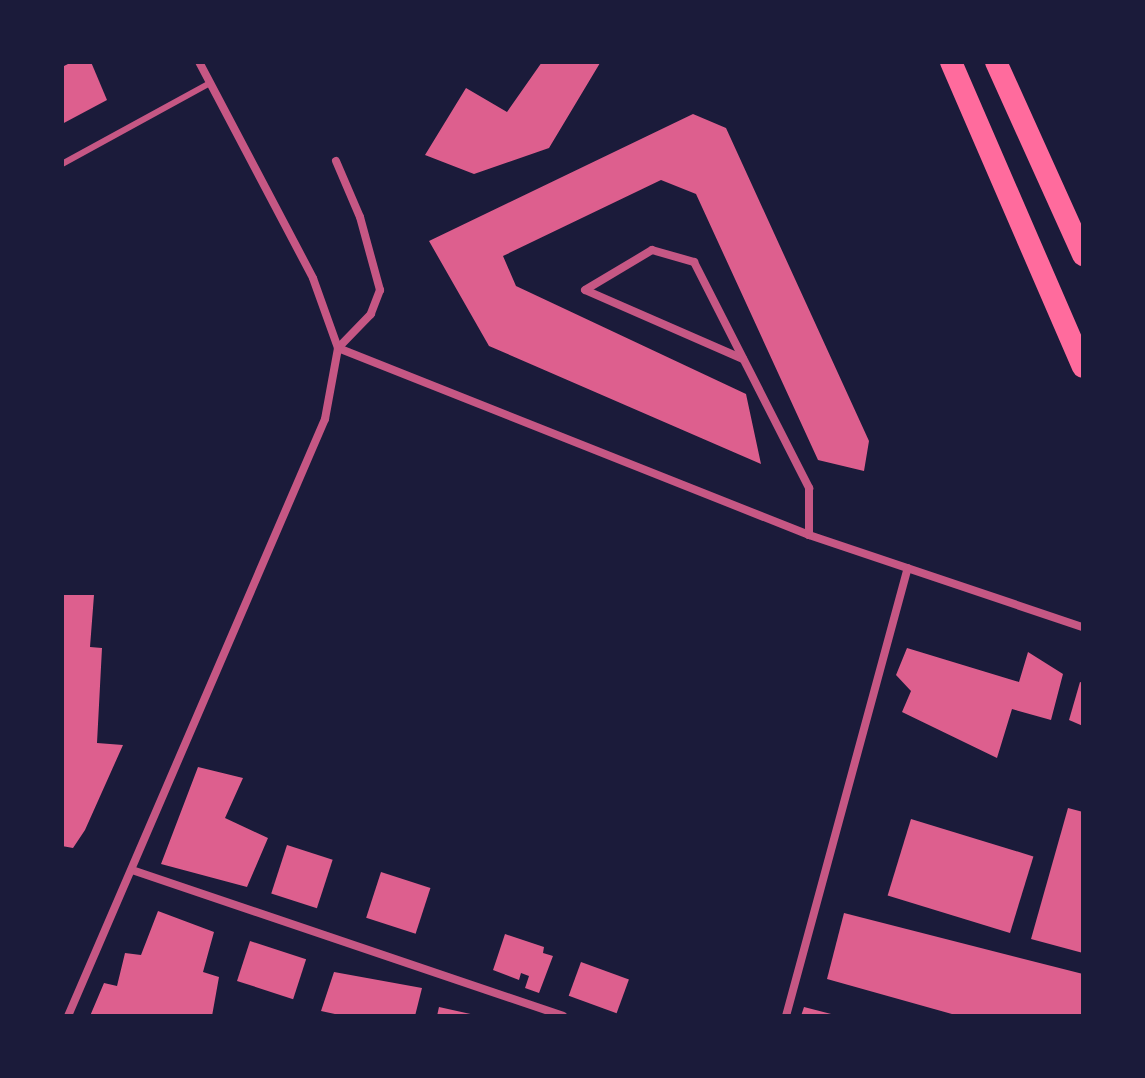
<!DOCTYPE html>
<html>
<head>
<meta charset="utf-8">
<style>
  body { margin:0 }
  #map { position:relative; width:1145px; height:1078px; overflow:hidden; background:#1b1b3a; font-family:Cabin,sans-serif }
  div>[style] { position:absolute }
  .building>* { inset:0; background:#dd5f8e; transform-origin:0 0 }
  .service>* { height:6px; margin:-3px; padding:0 3px; transform-origin:3px; border-radius:3px; background:#c65784 }
  .minor>* { height:8px; margin:-4px; padding:0 4px; transform-origin:4px; border-radius:4px; background:#c65784 }
  .trunk>* { height:22px; margin:-11px; padding:0 11px; transform-origin:11px; border-radius:11px; background:#ff6b9d }
  span { translate:-50% -50%; white-space:nowrap; text-align:center; line-height:1.15; -webkit-text-stroke:6px #1b1b3a; paint-order:stroke }
  .frame { position:absolute; inset:0; border:64px solid #1b1b3a; pointer-events:none }
</style>
</head>
<body>
<div id="map">
  <div class="building">
    <i style="clip-path:polygon(72px 62px,91px 62px,107px 100px,62px 124px,62px 67px)"></i>
    <i style="clip-path:polygon(542px 62px,600px 63px,549px 148px,474px 174px,425px 155px,466px 88px,507px 112px)"></i>
    <i style="clip-path:polygon(693px 114px,726px 128px,869px 441px,864px 471px,818px 460px,696px 194px,661px 180px,503px 256px,516px 286px,746px 394px,761px 464px,489px 346px,429px 241px)"></i>
    <i style="clip-path:polygon(62px 595px,94px 595px,90px 647px,102px 648px,97px 743px,123px 745px,85px 830px,73px 848px,62px 846px)"></i>
    <i style="clip-path:polygon(907px 648px,1019px 682px,1028px 652px,1063px 674px,1051px 720px,1012px 709px,997px 758px,902px 712px,911px 691px,896px 675px)"></i>
    <i style="clip-path:polygon(1080px 682px,1083px 683px,1083px 726px,1069px 720px)"></i>
    <i style="clip-path:polygon(198px 767px,243px 778px,225px 818px,268px 838px,247px 887px,161px 864px)"></i>
    <i style="clip-path:polygon(1068px 808px,1083px 812px,1083px 953px,1031px 939px)"></i>
    <i style="left:911px;top:819px;width:128px;height:80px;rotate:17deg"></i>
    <i style="left:287px;top:845px;width:48px;height:51px;rotate:18deg"></i>
    <i style="left:381px;top:872px;width:52px;height:48px;rotate:18deg"></i>
    <i style="clip-path:polygon(158px 911px,214px 932px,203px 972px,219px 977px,212px 1016px,90px 1016px,104px 983px,117px 986px,125px 953px,141px 955px)"></i>
    <i style="clip-path:polygon(844px 913px,1083px 974px,1083px 1016px,959px 1016px,827px 979px)"></i>
    <i style="clip-path:polygon(505px 934px,544px 947px,543px 953px,553px 956px,539px 993px,525px 988px,529px 976px,521px 973px,519px 980px,493px 970px)"></i>
    <i style="left:250px;top:941px;width:59px;height:42px;rotate:18deg"></i>
    <i style="left:581px;top:962px;width:51px;height:36px;rotate:20deg"></i>
    <i style="clip-path:polygon(334px 972px,422px 988px,415px 1016px,344px 1016px,321px 1011px)"></i>
    <i style="clip-path:polygon(439px 1007px,475px 1015px,475px 1016px,437px 1016px)"></i>
    <i style="clip-path:polygon(804px 1007px,835px 1015px,835px 1016px,801px 1016px)"></i>
  </div>
  <div class="service">
    <i style="left:62px;top:164px;width:169px;rotate:-28.7deg"></i>
  </div>
  <div class="minor">
    <i style="left:336px;top:161px;width:61px;rotate:66.8deg"></i>
    <i style="left:360px;top:217px;width:76px;rotate:74.7deg"></i>
    <i style="left:380px;top:290px;width:26px;rotate:111deg"></i>
    <i style="left:371px;top:314px;width:47px;rotate:134.1deg"></i>
    <i style="left:338px;top:348px;width:507px;rotate:21.65deg"></i>
    <i style="left:809px;top:535px;width:289px;rotate:18.6deg"></i>
    <i style="left:743px;top:359px;width:172px;rotate:-156.4deg"></i>
    <i style="left:585px;top:290px;width:78px;rotate:-30.8deg"></i>
    <i style="left:652px;top:250px;width:44px;rotate:15.9deg"></i>
    <i style="left:694px;top:262px;width:254px;rotate:63deg"></i>
    <i style="left:809px;top:488px;width:47px;rotate:90deg"></i>
    <i style="left:132px;top:870px;width:455px;rotate:18.7deg"></i>
    <i style="left:68px;top:1016px;width:650px;rotate:-66.71deg"></i>
    <i style="left:325px;top:419px;width:72px;rotate:-79.6deg"></i>
    <i style="left:338px;top:348px;width:74px;rotate:-109.7deg"></i>
    <i style="left:313px;top:278px;width:244px;rotate:-117.8deg"></i>
    <i style="left:786px;top:1016px;width:464px;rotate:-74.8deg"></i>
  </div>
  <div class="trunk">
    <i style="left:951px;top:62px;width:332px;rotate:66.6deg"></i>
    <i style="left:996px;top:62px;width:212px;rotate:65.7deg"></i>
  </div>
  <div class="frame"></div>
</div>
</body>
</html>
